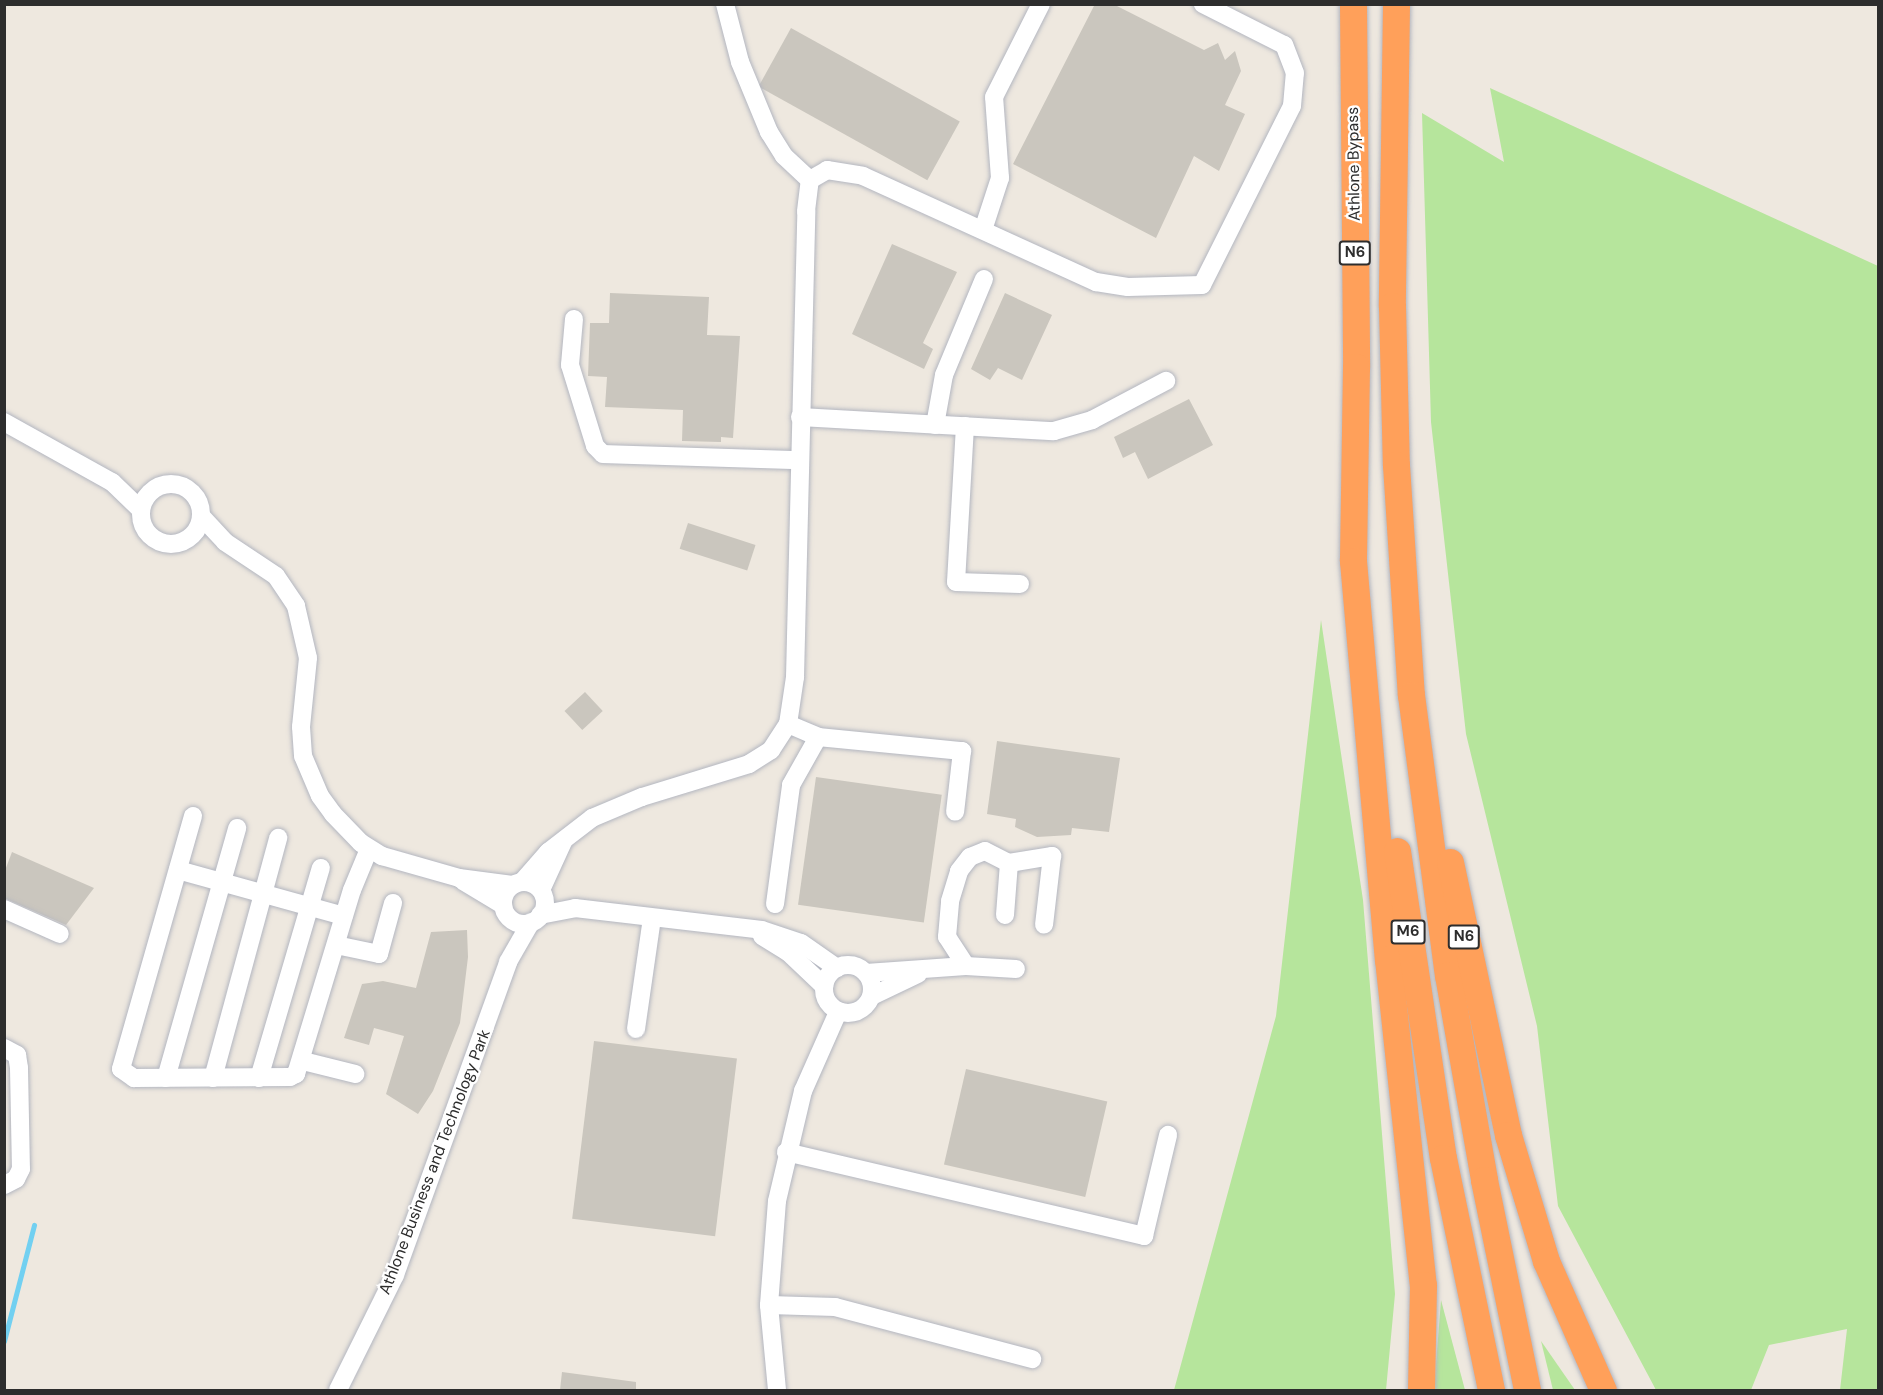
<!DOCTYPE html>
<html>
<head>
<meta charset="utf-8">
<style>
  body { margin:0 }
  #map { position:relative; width:1883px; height:1395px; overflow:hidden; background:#eee8df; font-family:"DM Sans",sans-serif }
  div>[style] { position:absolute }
  .green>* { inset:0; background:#b6e59c }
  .stream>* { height:5px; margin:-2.5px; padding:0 2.5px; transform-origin:2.5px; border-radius:2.5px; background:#72d0f1 }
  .building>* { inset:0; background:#cac6be; transform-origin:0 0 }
  .roads { filter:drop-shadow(0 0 2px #b3b6c0) drop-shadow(0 0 2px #b3b6c0) }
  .minor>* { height:18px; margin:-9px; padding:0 9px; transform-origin:9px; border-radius:9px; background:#fff }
  .minor>.ring { margin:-9px; padding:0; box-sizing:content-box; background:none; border:18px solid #fff; border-radius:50% }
  .highway>* { height:27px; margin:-13.5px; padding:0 13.5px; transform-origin:13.5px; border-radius:13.5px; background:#ffa05a }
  span { translate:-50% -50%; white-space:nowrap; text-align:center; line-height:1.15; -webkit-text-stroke:4.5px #fff; paint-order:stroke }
  .shield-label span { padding:2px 4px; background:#fff; border:2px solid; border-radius:4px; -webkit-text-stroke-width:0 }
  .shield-label { font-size:15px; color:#2d2d2d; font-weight:700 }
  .street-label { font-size:16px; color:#2d2d2d }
  .frame { position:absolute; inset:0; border:6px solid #2d2d2d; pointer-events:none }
</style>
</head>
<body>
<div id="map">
  <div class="green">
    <i style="clip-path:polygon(1490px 88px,1878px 266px,1878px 1390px,1840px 1390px,1847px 1329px,1769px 1345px,1751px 1390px,1656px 1390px,1558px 1206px,1537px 1026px,1466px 734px,1431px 422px,1422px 113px,1504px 162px)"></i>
    <i style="clip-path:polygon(1321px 620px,1363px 900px,1395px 1294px,1386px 1390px,1174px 1390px,1276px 1016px)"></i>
    <i style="clip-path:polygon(1441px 1300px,1465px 1390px,1434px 1390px)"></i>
    <i style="clip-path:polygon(1541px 1341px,1575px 1390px,1553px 1390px)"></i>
  </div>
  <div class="stream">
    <i style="left:4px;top:1341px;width:120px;rotate:-75.5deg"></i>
  </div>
  <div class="building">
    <i style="clip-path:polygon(1095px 4px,1113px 4px,1204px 50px,1218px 43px,1225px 60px,1235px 51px,1241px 71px,1225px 105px,1245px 114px,1219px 171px,1194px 156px,1156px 238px,1013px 164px)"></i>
    <i style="left:791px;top:28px;width:193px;height:67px;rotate:29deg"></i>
    <i style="clip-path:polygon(892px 244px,957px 272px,923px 343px,933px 349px,924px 369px,852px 334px)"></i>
    <i style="clip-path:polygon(610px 293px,709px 297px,707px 335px,740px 336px,733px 438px,721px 437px,721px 442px,682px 441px,683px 410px,605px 407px,607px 377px,588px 376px,590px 323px,609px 323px)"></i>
    <i style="clip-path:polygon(1005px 293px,1052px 315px,1022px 380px,998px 368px,990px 380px,971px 369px)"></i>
    <i style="clip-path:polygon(1189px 399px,1213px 445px,1148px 479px,1135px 452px,1123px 458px,1114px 437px)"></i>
    <i style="left:688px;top:523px;width:71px;height:27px;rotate:18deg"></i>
    <i style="left:585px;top:692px;width:26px;height:28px;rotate:47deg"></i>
    <i style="clip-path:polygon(997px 741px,1120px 758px,1109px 832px,1072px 828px,1071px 835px,1037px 837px,1015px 827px,1016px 819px,987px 814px)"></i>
    <i style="left:816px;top:777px;width:127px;height:129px;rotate:8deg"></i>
    <i style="clip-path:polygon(12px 852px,94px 888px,66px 925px,4px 898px,4px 873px)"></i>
    <i style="clip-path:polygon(467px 930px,468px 957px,460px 1023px,433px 1091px,418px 1114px,386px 1094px,404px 1036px,374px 1028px,369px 1045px,344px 1038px,362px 984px,383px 981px,416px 988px,431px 932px)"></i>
    <i style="left:594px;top:1041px;width:144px;height:179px;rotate:7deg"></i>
    <i style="left:966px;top:1069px;width:145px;height:98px;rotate:13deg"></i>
    <i style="clip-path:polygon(562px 1372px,636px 1382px,636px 1390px,560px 1390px)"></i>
  </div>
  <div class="roads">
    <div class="minor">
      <i style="left:725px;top:4px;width:60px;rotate:75.5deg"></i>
      <i style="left:740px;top:62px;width:76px;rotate:67.5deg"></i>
      <i style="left:769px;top:132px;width:28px;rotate:58deg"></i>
      <i style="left:784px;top:156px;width:35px;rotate:43deg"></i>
      <i style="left:983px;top:230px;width:55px;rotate:-71.9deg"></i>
      <i style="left:1000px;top:178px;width:81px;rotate:-94.2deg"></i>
      <i style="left:994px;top:97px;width:104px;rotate:-63.2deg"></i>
      <i style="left:574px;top:319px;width:46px;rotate:95deg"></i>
      <i style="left:570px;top:365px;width:85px;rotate:72.8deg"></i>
      <i style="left:595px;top:446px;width:11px;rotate:45deg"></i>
      <i style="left:603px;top:454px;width:196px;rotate:1.8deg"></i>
      <i style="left:800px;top:417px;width:254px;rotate:3.2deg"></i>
      <i style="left:1054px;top:431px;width:40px;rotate:-16deg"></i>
      <i style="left:1092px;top:420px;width:84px;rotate:-27.8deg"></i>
      <i style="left:4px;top:422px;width:124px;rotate:29.1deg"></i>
      <i style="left:112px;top:482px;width:40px;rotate:44deg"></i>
      <i style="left:935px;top:425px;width:51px;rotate:-79.8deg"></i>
      <i style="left:944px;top:375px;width:104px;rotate:-67.4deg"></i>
      <i style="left:965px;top:426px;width:156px;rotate:93.3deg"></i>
      <i style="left:956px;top:582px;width:64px;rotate:1.8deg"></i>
      <i class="ring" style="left:141px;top:484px;width:42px;height:42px"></i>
      <i style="left:201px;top:516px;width:35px;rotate:47deg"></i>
      <i style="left:225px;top:542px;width:61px;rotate:33.7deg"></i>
      <i style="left:276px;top:576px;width:36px;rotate:56deg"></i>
      <i style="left:296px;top:606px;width:53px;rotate:77deg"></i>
      <i style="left:308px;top:658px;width:69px;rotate:95.8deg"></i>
      <i style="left:301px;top:727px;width:29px;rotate:86deg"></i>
      <i style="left:303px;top:756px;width:43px;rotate:67deg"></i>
      <i style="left:320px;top:796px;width:22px;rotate:54deg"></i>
      <i style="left:333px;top:814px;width:40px;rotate:46deg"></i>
      <i style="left:361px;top:843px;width:25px;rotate:32deg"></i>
      <i style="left:382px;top:856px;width:80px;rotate:15.9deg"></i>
      <i style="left:459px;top:878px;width:54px;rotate:7.4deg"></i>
      <i style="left:788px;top:724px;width:33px;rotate:23deg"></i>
      <i style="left:818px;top:737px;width:145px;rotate:5.6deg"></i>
      <i style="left:962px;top:751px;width:61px;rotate:96.5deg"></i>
      <i style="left:193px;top:816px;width:263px;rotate:105.9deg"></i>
      <i style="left:121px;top:1069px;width:16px;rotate:35deg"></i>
      <i style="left:134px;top:1078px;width:156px;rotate:-0.4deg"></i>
      <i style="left:290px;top:1077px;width:7px;rotate:-27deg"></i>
      <i style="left:296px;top:1074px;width:192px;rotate:-73.1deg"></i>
      <i style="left:352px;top:890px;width:44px;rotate:-67.5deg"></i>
      <i style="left:178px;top:870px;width:172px;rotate:15.5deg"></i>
      <i style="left:463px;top:881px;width:47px;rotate:31deg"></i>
      <i style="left:522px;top:882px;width:40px;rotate:-49deg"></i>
      <i style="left:548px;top:852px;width:56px;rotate:-37.7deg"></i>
      <i style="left:592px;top:818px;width:54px;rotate:-22.8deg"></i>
      <i style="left:642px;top:797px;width:112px;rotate:-17.1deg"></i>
      <i style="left:749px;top:764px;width:26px;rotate:-32deg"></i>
      <i style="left:771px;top:750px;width:31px;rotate:-57deg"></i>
      <i style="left:788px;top:724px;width:48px;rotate:-81.5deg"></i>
      <i style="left:795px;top:677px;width:466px;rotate:-88.6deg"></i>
      <i style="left:806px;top:211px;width:31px;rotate:-83deg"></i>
      <i style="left:810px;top:180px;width:20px;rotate:-30deg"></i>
      <i style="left:827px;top:170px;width:36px;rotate:9deg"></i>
      <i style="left:863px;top:176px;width:256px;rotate:24.5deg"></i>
      <i style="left:1096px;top:282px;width:32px;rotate:9deg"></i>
      <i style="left:1128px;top:287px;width:74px;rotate:-1.5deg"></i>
      <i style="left:1202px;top:285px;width:200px;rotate:-63.3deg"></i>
      <i style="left:1292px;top:106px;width:33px;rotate:-85deg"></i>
      <i style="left:1295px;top:73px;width:30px;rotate:-111deg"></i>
      <i style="left:1284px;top:45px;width:91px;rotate:-153.2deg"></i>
      <i class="ring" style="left:503px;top:882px;width:24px;height:24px"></i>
      <i style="left:541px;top:890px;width:53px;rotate:-65.4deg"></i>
      <i style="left:775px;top:904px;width:120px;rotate:-82.3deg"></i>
      <i style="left:791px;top:785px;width:55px;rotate:-60.6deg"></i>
      <i style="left:4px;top:909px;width:61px;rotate:24.1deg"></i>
      <i style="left:540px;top:915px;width:36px;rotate:-11deg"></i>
      <i style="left:575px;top:908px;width:188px;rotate:6.7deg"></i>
      <i style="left:762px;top:930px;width:41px;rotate:18.4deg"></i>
      <i style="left:801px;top:943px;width:44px;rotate:34.8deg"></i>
      <i style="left:1005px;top:915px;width:52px;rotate:-85.6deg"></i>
      <i style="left:762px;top:936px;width:31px;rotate:32deg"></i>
      <i style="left:788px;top:952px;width:50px;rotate:43.4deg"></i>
      <i style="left:336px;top:945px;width:44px;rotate:11.8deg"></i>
      <i style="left:379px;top:954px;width:53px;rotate:-74.6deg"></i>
      <i class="ring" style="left:824px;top:965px;width:30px;height:30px"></i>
      <i style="left:966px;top:966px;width:35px;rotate:-123deg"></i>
      <i style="left:947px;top:937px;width:36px;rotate:-85deg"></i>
      <i style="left:950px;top:901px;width:31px;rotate:-73deg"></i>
      <i style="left:959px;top:871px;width:18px;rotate:-52deg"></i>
      <i style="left:970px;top:857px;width:16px;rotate:-22deg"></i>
      <i style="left:985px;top:851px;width:27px;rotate:27deg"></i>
      <i style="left:1009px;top:863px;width:44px;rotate:-9.2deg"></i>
      <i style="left:1052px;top:856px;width:69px;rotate:96.6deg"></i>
      <i style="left:866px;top:973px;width:100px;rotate:-4deg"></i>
      <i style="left:966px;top:966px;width:50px;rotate:3.4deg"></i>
      <i style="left:872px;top:996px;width:51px;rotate:-25.6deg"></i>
      <i style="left:636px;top:1029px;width:112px;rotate:-81.8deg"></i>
      <i style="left:4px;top:1048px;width:15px;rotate:28deg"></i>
      <i style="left:17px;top:1055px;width:13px;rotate:81deg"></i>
      <i style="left:19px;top:1068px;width:101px;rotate:88.9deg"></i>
      <i style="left:21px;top:1169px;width:11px;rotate:117deg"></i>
      <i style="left:16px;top:1179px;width:13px;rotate:153deg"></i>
      <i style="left:303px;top:1061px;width:54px;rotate:14deg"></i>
      <i style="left:166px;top:1078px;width:260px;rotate:-74.1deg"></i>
      <i style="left:213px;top:1078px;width:249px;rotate:-74.8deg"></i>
      <i style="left:259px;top:1078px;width:219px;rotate:-73.6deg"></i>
      <i style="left:786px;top:1152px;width:368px;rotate:13.2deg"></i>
      <i style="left:1144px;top:1236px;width:104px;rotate:-76.6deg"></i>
      <i style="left:769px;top:1305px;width:66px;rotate:1.7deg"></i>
      <i style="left:835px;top:1307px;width:204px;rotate:14.8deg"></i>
      <i style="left:338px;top:1390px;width:128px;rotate:-63.6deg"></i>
      <i style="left:395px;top:1275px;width:333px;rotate:-70.1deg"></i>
      <i style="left:508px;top:962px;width:46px;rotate:-60.1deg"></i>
      <i style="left:777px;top:1390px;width:85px;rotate:-95.4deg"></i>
      <i style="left:769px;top:1305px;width:104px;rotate:-85.6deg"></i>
      <i style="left:777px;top:1201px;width:113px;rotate:-76.7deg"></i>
      <i style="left:803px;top:1091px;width:86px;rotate:-66.1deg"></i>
    </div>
    <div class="highway">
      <i style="left:1353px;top:4px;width:363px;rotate:89.5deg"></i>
      <i style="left:1356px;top:367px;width:194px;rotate:90.9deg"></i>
      <i style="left:1353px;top:561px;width:400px;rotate:85deg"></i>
      <i style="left:1388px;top:959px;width:328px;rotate:83.9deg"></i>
      <i style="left:1423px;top:1285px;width:105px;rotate:91.1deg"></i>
      <i style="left:1396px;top:4px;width:302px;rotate:90.8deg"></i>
      <i style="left:1392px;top:306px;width:159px;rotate:88.6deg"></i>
      <i style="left:1396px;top:465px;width:230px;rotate:86.3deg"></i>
      <i style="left:1411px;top:695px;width:282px;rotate:82.5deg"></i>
      <i style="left:1448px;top:975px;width:208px;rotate:80deg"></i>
      <i style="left:1484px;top:1180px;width:214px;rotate:78.4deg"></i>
      <i style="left:1397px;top:851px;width:310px;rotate:81.5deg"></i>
      <i style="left:1443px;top:1158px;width:237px;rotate:78.3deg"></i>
      <i style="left:1450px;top:862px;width:279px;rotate:78deg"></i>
      <i style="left:1508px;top:1135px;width:132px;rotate:73.2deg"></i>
      <i style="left:1546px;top:1261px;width:141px;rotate:66.2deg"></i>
    </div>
  </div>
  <div class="shield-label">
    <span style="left:1355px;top:253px">N6</span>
    <span style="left:1408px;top:932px">M6</span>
    <span style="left:1464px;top:937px">N6</span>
  </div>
  <div class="street-label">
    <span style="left:1354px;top:164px;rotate:-91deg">Athlone Bypass</span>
    <span style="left:435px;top:1162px;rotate:-69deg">Athlone Business and Technology Park</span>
  </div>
  <div class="frame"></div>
</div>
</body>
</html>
